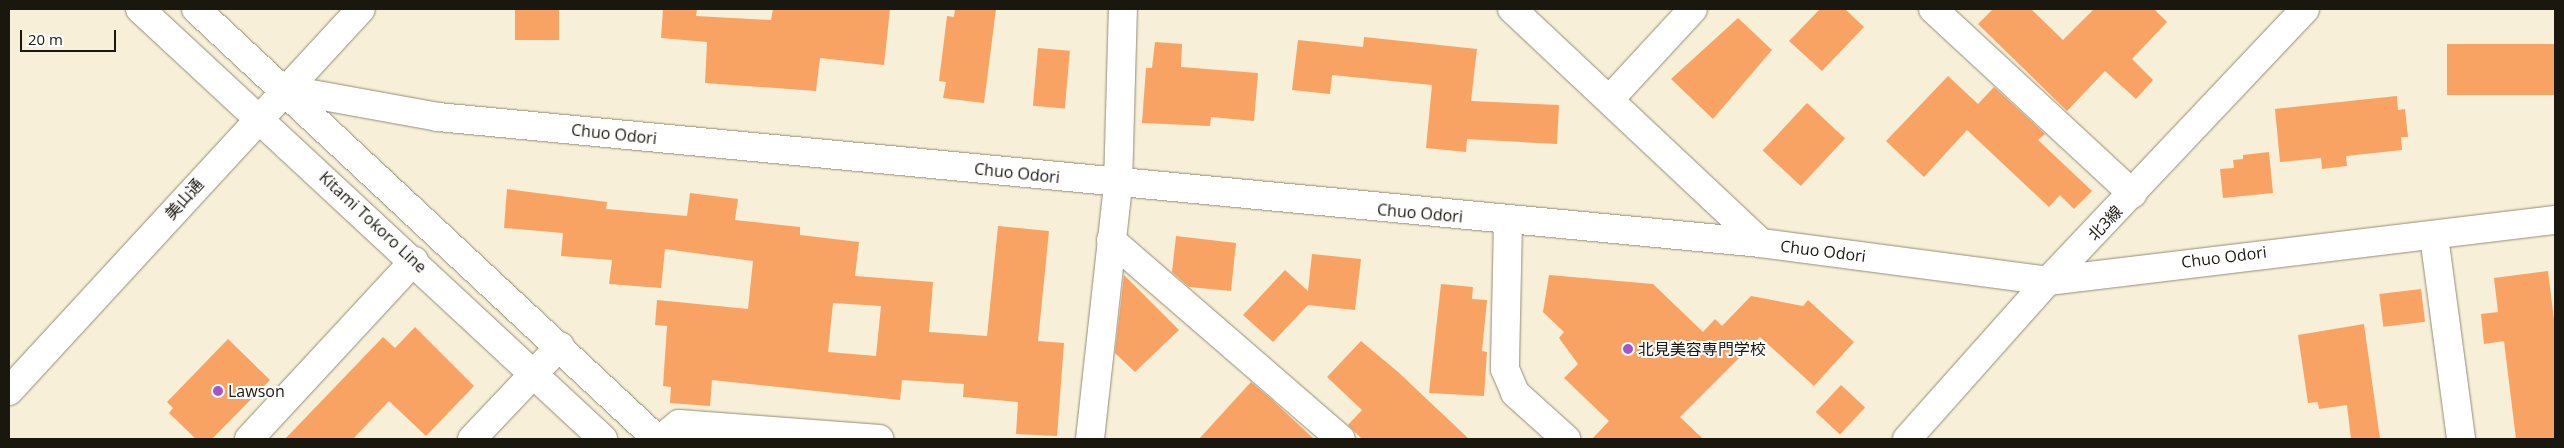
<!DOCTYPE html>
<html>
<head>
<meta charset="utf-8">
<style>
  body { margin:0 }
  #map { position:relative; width:2564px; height:448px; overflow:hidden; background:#f7efd8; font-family:"Open Sans","Noto Sans JP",sans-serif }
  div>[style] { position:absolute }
  .building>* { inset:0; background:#f8a264; transform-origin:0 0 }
  .roads { filter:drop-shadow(0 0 1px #938c77) drop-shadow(0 0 1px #938c77) }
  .minor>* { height:28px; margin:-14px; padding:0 14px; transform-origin:14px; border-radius:14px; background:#fff }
  .major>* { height:28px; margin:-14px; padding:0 14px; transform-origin:14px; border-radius:14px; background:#fff }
  .dots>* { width:14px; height:14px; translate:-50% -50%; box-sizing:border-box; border:2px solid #fff; border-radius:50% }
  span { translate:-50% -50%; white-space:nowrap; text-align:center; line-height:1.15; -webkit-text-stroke:4px #fff; paint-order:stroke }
  .street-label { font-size:16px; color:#1a170f }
  .poi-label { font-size:16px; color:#1a170f }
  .left { translate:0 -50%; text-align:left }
  .frame { position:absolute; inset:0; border:10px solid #1a170f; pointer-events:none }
  .scale { position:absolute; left:20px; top:30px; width:96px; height:22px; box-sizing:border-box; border:2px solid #1a170f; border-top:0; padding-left:6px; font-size:15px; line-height:18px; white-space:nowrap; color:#1a170f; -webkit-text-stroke:4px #fff; paint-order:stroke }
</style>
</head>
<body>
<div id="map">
  <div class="building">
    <i style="left:515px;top:9px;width:44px;height:31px"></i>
    <i style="clip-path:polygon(663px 9px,697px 9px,696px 16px,771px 20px,773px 9px,890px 9px,884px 65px,820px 58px,816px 91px,705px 83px,707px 42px,661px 38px)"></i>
    <i style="clip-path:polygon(955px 9px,996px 9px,984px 103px,943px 98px,946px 82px,939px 81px,947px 16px,954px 17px)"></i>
    <i style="clip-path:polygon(1820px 9px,1845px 9px,1864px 27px,1822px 71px,1789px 41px)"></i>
    <i style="clip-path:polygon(1993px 9px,2031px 9px,2063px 40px,2094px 9px,2154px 9px,2167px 22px,2132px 59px,2153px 80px,2136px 99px,2105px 71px,2067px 111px,1978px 24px)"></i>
    <i style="clip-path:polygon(1738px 18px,1772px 50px,1713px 119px,1671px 79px)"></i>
    <i style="clip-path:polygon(1364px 37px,1477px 49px,1471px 101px,1559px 105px,1557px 144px,1467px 139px,1466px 152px,1426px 148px,1432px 85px,1332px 75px,1330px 94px,1292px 90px,1298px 40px,1363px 47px)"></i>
    <i style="clip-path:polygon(1155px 42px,1182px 44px,1181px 67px,1258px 73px,1254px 121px,1211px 117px,1210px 126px,1142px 123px,1146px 68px,1152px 68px)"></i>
    <i style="left:2555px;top:44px;width:51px;height:108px;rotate:90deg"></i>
    <i style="left:1038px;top:48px;width:32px;height:58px;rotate:5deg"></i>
    <i style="clip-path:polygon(1948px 76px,1978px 104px,1994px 87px,2045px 134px,2038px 140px,2092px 191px,2074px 209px,2060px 195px,2049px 207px,1967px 130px,1924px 177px,1886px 141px)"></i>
    <i style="clip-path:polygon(2397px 96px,2398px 110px,2405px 109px,2408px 137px,2401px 137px,2402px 150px,2346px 156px,2347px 166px,2322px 169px,2321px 158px,2280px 162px,2275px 109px)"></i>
    <i style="left:1807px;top:103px;width:52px;height:65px;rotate:43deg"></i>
    <i style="clip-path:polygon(2269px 152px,2273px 193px,2223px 198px,2220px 169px,2234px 168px,2233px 160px,2243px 159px,2243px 155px)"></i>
    <i style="clip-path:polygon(evenodd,507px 189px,607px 202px,606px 209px,687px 216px,690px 193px,738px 199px,735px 220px,800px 227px,800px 235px,859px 242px,855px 276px,933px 282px,929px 332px,987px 336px,998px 226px,1049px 231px,1038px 341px,1064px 343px,1057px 436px,1016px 434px,1018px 402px,963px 397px,964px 384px,902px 380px,900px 400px,712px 380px,710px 406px,670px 403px,671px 387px,663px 386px,667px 326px,655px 325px,657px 300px,748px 309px,753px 261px,665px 249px,661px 288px,609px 284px,612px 260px,561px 256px,563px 233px,504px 228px,507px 189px,833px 303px,881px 306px,876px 356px,828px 352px,833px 303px)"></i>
    <i style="clip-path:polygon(1176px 236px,1236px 243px,1231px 291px,1189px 287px,1172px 272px)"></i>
    <i style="clip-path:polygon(1312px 254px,1361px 259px,1355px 310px,1308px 305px,1273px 342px,1243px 315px,1285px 270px,1308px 291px)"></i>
    <i style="clip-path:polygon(2548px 271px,2555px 328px,2555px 439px,2516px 439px,2504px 341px,2484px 344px,2481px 314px,2498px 312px,2494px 278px)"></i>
    <i style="clip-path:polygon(1124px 275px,1179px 330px,1135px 372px,1115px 353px)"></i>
    <i style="clip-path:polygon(1549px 275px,1653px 284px,1703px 332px,1715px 319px,1722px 326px,1751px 296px,1803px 306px,1808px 300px,1854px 342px,1814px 386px,1760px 337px,1680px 417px,1703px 439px,1592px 439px,1609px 421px,1564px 378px,1578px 364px,1559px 338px,1564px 332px,1543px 312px)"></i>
    <i style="clip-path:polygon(1441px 284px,1473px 287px,1472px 299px,1487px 300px,1482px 351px,1487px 352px,1484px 396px,1429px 393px)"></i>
    <i style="left:2421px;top:289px;width:33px;height:42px;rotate:83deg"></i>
    <i style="clip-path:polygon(2364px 324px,2380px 439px,2351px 439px,2347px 405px,2319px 409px,2318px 402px,2308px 403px,2298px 335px)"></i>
    <i style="clip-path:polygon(415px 327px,474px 386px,426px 436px,389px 401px,353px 439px,285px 439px,383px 337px,395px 348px)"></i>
    <i style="clip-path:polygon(228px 339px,270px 380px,212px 439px,196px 439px,169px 413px,173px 408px,167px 402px)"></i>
    <i style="clip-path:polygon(1361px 341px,1398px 372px,1469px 439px,1362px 439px,1348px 425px,1362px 410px,1327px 377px)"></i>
    <i style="clip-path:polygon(1251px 382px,1271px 399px,1314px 439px,1199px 439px)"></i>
    <i style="left:1841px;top:385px;width:33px;height:37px;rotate:43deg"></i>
  </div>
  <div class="roads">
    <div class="minor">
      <i style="left:1512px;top:9px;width:342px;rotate:43.2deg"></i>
      <i style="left:1933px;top:9px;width:272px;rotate:42.8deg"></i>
      <i style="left:284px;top:89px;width:157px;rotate:10.3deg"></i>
      <i style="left:438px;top:117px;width:1329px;rotate:5.44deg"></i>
      <i style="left:1761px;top:243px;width:290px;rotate:7.5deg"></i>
      <i style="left:2048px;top:281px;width:511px;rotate:-6.86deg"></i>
      <i style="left:1610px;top:99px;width:122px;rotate:-47.3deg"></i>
      <i style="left:1508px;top:221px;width:148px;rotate:91.2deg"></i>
      <i style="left:1505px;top:369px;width:26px;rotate:67deg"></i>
      <i style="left:1515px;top:393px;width:69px;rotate:42deg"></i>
      <i style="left:2434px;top:236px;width:205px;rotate:82.4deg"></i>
      <i style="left:1111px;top:240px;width:304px;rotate:40.9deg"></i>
      <i style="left:9px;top:391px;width:519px;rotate:-47.34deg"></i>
      <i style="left:249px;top:439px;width:243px;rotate:-47.2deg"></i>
      <i style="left:472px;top:439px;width:128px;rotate:-46.6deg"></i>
      <i style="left:661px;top:439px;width:23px;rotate:-40deg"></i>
      <i style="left:679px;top:424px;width:201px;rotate:4.3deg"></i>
      <i style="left:1090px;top:439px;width:256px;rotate:-83.7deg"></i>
      <i style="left:1118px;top:185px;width:176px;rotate:-88.4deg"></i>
      <i style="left:1907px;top:439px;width:212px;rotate:-48.3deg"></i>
      <i style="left:2048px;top:281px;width:374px;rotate:-46.6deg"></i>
    </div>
    <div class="major">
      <i style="left:140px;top:9px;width:632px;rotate:42.88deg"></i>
      <i style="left:196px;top:9px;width:630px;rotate:43.01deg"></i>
    </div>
  </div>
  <div class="dots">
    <i style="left:1628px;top:349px;background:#a456c8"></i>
    <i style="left:218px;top:391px;background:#a456c8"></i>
  </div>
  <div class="street-label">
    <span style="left:614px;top:134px;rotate:6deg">Chuo Odori</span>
    <span style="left:1017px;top:173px;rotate:6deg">Chuo Odori</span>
    <span style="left:184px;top:199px;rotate:-48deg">美山通</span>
    <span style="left:1420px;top:213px;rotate:5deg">Chuo Odori</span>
    <span style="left:373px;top:222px;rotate:43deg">Kitami Tokoro Line</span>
    <span style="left:2105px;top:223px;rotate:-46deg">北3線</span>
    <span style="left:1823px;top:251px;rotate:7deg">Chuo Odori</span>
    <span style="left:2224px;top:257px;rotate:-7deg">Chuo Odori</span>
  </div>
  <div class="poi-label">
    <span class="left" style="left:1638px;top:349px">北見美容専門学校</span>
    <span class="left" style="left:228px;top:391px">Lawson</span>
  </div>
  <div class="frame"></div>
  <div class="scale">20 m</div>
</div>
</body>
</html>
